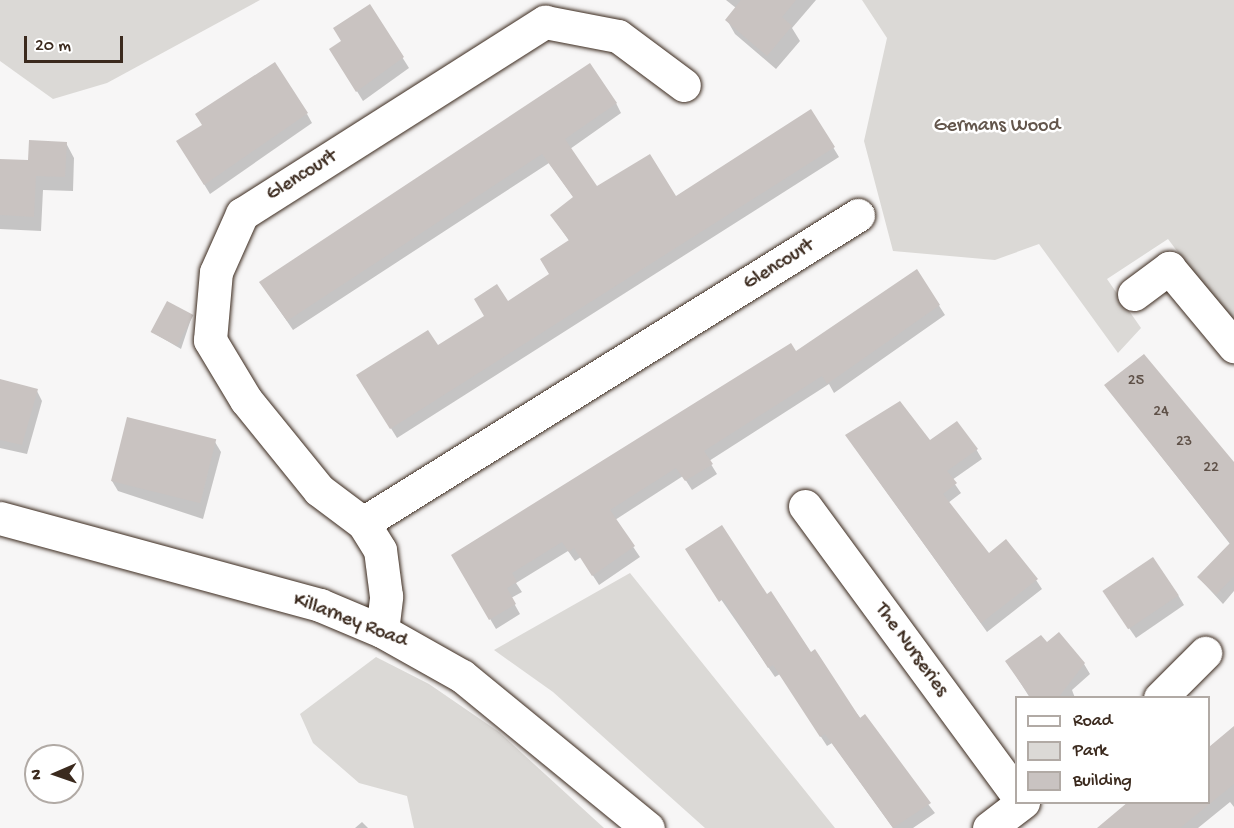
<!DOCTYPE html>
<html>
<head>
<meta charset="utf-8">
<style>
  body { margin:0 }
  #map { position:relative; width:1234px; height:828px; overflow:hidden; background:#f7f6f6; font-family:"Gochi Hand",sans-serif }
  div>[style] { position:absolute }
  .green>* { inset:0; background:#dbd9d6 }
  .shadow>* { inset:0; background:#0003 }
  .building>* { inset:0; background:#c9c3c1; transform-origin:0 0 }
  .roads { filter:drop-shadow(0 0 2px #3b2a1e) drop-shadow(0 0 2px #3b2a1e) }
  .street>* { height:33px; margin:-16.5px; padding:0 16.5px; transform-origin:16.5px; border-radius:16.5px; background:#fff }
  .secondary>* { height:33px; margin:-16.5px; padding:0 16.5px; transform-origin:16.5px; border-radius:16.5px; background:#fff }
  span { translate:-50% -50%; white-space:nowrap; text-align:center; line-height:1.15; -webkit-text-stroke:5px #fff; paint-order:stroke }
  .number-label { font-size:16px; color:#5e5047 }
  .number-label span { -webkit-text-stroke-width:0 }
  .park-label { font-size:20px; color:#63564c }
  .street-label { font-size:20px; color:#3b2a1e }
  .legend { position:absolute; left:1015px; top:696px; width:195px; height:108px; box-sizing:border-box; background:#fff; border:2px solid #b1aaa5; margin:0; padding:8px 10px; list-style:none; font-size:18px; color:#3b2a1e }
  .legend li { display:flex; align-items:center; gap:12px; height:30px }
  .legend b { width:30px; border:2px solid #b1aaa5 }
  .north { position:absolute; left:24px; top:744px; width:60px; height:60px; box-sizing:border-box; background:#fff; border:2px solid #b1aaa5; border-radius:50%; rotate:268deg; font-size:16px; font-weight:700; line-height:24px; text-align:center; color:#3b2a1e }
  .north::after { content:''; display:block; margin:auto; width:21px; height:27px; background:#3b2a1e; clip-path:polygon(50% 0,100% 100%,50% 72%,0 100%) }
  .scale { position:absolute; left:24px; top:36px; width:99px; height:27px; box-sizing:border-box; border:3px solid #3b2a1e; border-top:0; padding-left:8px; font-size:18px; line-height:21px; white-space:nowrap; color:#3b2a1e; -webkit-text-stroke:4px #fff; paint-order:stroke }
</style>
</head>
<body>
<div id="map">
  <div class="green">
    <i style="clip-path:polygon(0 0,260px 0,107px 83px,53px 99px,0 61px)"></i>
    <i style="clip-path:polygon(862px 0,1234px 0,1234px 327px,1168px 239px,1107px 279px,1141px 328px,1118px 353px,1039px 244px,995px 260px,893px 251px,864px 141px,887px 38px)"></i>
    <i style="clip-path:polygon(630px 573px,835px 828px,705px 828px,553px 692px,494px 650px)"></i>
    <i style="clip-path:polygon(376px 657px,429px 684px,499px 732px,604px 828px,414px 828px,407px 796px,359px 783px,313px 743px,300px 714px)"></i>
  </div>
  <div class="shadow">
    <i style="clip-path:polygon(726px 0,816px 0,792px 28px,800px 41px,776px 69px,735px 34px,727px 20px,736px 8px)"></i>
    <i style="clip-path:polygon(370px 6px,409px 68px,363px 101px,337px 59px,342px 42px)"></i>
    <i style="clip-path:polygon(616px 103px,621px 113px,570px 149px,596px 188px,675px 198px,811px 111px,839px 157px,397px 438px,364px 385px,437px 347px,551px 275px,570px 242px,552px 216px,574px 198px,549px 163px,293px 330px,267px 292px)"></i>
    <i style="clip-path:polygon(307px 114px,312px 123px,210px 194px,184px 151px,204px 125px)"></i>
    <i style="clip-path:polygon(66px 143px,74px 158px,73px 191px,43px 190px,41px 231px,0 229px,0 160px,30px 162px)"></i>
    <i style="clip-path:polygon(917px 271px,945px 315px,834px 393px,829px 384px,709px 461px,717px 474px,692px 490px,683px 476px,615px 520px,640px 557px,599px 585px,581px 557px,575px 561px,568px 551px,516px 583px,522px 592px,511px 598px,520px 614px,496px 629px,453px 556px,796px 353px)"></i>
    <i style="clip-path:polygon(192px 316px,181px 349px,152px 332px)"></i>
    <i style="clip-path:polygon(0 380px,37px 391px,42px 401px,27px 454px,0 448px)"></i>
    <i style="clip-path:polygon(1106px 386px,1234px 466px,1234px 591px,1223px 604px,1199px 578px,1230px 544px)"></i>
    <i style="clip-path:polygon(215px 442px,221px 452px,203px 519px,118px 491px,112px 481px)"></i>
    <i style="clip-path:polygon(930px 442px,976px 449px,982px 459px,952px 480px,961px 493px,948px 503px,989px 555px,1036px 580px,1042px 589px,987px 632px,853px 445px)"></i>
    <i style="clip-path:polygon(693px 559px,810px 654px,935px 813px,913px 828px,893px 828px,832px 743px,827px 746px,780px 674px,775px 677px)"></i>
    <i style="clip-path:polygon(1178px 595px,1184px 605px,1136px 638px,1111px 602px)"></i>
    <i style="clip-path:polygon(1047px 645px,1084px 664px,1090px 674px,1072px 690px,1075px 698px,1030px 698px,1013px 671px)"></i>
    <i style="clip-path:polygon(1234px 729px,1234px 807px,1230px 802px,1198px 828px,1099px 828px,1208px 802px,1208px 748px)"></i>
    <i style="clip-path:polygon(362px 822px,368px 828px,355px 828px)"></i>
  </div>
  <div class="building">
    <i style="clip-path:polygon(741px 0,796px 0,782px 17px,792px 26px,767px 56px,725px 20px)"></i>
    <i style="clip-path:polygon(370px 4px,404px 57px,356px 92px,329px 49px,341px 41px,333px 28px)"></i>
    <i style="clip-path:polygon(275px 62px,308px 113px,204px 185px,176px 141px,202px 125px,195px 114px)"></i>
    <i style="clip-path:polygon(590px 63px,617px 103px,565px 139px,597px 186px,650px 154px,676px 196px,811px 109px,835px 147px,390px 429px,356px 375px,428px 330px,438px 345px,484px 316px,474px 299px,497px 284px,508px 301px,549px 274px,540px 259px,569px 240px,550px 215px,573px 197px,542px 154px,287px 321px,259px 282px)"></i>
    <i style="clip-path:polygon(29px 140px,67px 142px,65px 177px,36px 176px,34px 217px,0 215px,0 159px,28px 160px)"></i>
    <i style="clip-path:polygon(917px 269px,940px 305px,827px 384px,822px 376px,704px 451px,713px 464px,685px 481px,676px 468px,610px 510px,635px 546px,592px 576px,574px 548px,569px 552px,562px 542px,512px 573px,517px 582px,507px 588px,516px 604px,489px 620px,451px 555px,791px 343px,796px 351px)"></i>
    <i style="left:167px;top:301px;width:30px;height:35px;rotate:28deg"></i>
    <i style="clip-path:polygon(1144px 354px,1234px 462px,1234px 576px,1216px 595px,1197px 577px,1230px 543px,1104px 385px)"></i>
    <i style="clip-path:polygon(0 379px,38px 389px,22px 445px,0 440px)"></i>
    <i style="clip-path:polygon(900px 401px,930px 440px,957px 421px,978px 449px,947px 471px,957px 483px,943px 494px,989px 553px,1006px 539px,1038px 579px,981px 623px,845px 435px)"></i>
    <i style="left:127px;top:417px;width:92px;height:66px;rotate:14deg"></i>
    <i style="clip-path:polygon(722px 525px,767px 594px,771px 591px,811px 652px,815px 649px,860px 718px,865px 714px,931px 803px,893px 828px,825px 734px,820px 737px,773px 665px,768px 668px,723px 599px,719px 602px,685px 549px)"></i>
    <i style="left:1153px;top:557px;width:46px;height:61px;rotate:56deg"></i>
    <i style="clip-path:polygon(1059px 632px,1085px 663px,1058px 698px,1031px 698px,1005px 661px,1041px 635px,1047px 642px)"></i>
    <i style="clip-path:polygon(1234px 726px,1234px 784px,1180px 828px,1097px 828px,1128px 802px,1209px 802px,1209px 747px)"></i>
  </div>
  <div class="roads">
    <div class="street">
      <i style="left:1134px;top:294px;width:44px;rotate:-36.6deg"></i>
      <i style="left:1169px;top:268px;width:102px;rotate:50.2deg"></i>
      <i style="left:805px;top:506px;width:356px;rotate:53.7deg"></i>
      <i style="left:363px;top:523px;width:583px;rotate:-31.89deg"></i>
      <i style="left:382px;top:631px;width:35px;rotate:-83deg"></i>
      <i style="left:386px;top:596px;width:46px;rotate:-97.4deg"></i>
      <i style="left:380px;top:550px;width:32px;rotate:-122deg"></i>
      <i style="left:363px;top:523px;width:55px;rotate:-143.1deg"></i>
      <i style="left:319px;top:490px;width:116px;rotate:-129deg"></i>
      <i style="left:246px;top:400px;width:70px;rotate:-121deg"></i>
      <i style="left:210px;top:340px;width:68px;rotate:-85deg"></i>
      <i style="left:216px;top:272px;width:64px;rotate:-65.9deg"></i>
      <i style="left:242px;top:214px;width:359px;rotate:-32.4deg"></i>
      <i style="left:545px;top:22px;width:74px;rotate:10.9deg"></i>
      <i style="left:618px;top:36px;width:82px;rotate:36.6deg"></i>
      <i style="left:1160px;top:698px;width:64px;rotate:-45deg"></i>
      <i style="left:989px;top:828px;width:43px;rotate:-37.4deg"></i>
    </div>
    <div class="secondary">
      <i style="left:0;top:518px;width:332px;rotate:15.2deg"></i>
      <i style="left:320px;top:605px;width:67px;rotate:22.8deg"></i>
      <i style="left:382px;top:631px;width:92px;rotate:29.4deg"></i>
      <i style="left:462px;top:676px;width:240px;rotate:39.3deg"></i>
    </div>
  </div>
  <div class="number-label">
    <span style="left:1136px;top:382px">25</span>
    <span style="left:1161px;top:413px">24</span>
    <span style="left:1184px;top:443px">23</span>
    <span style="left:1211px;top:469px">22</span>
  </div>
  <div class="park-label">
    <span style="left:997px;top:126px">Germans Wood</span>
  </div>
  <div class="street-label">
    <span style="left:302px;top:176px;rotate:-32deg">Glencourt</span>
    <span style="left:779px;top:265px;rotate:-32deg">Glencourt</span>
    <span style="left:350px;top:621px;rotate:21deg">Killarney Road</span>
    <span style="left:911px;top:650px;rotate:54deg">The Nurseries</span>
  </div>
  <ul class="legend">
  <li><b style="height:8px;background:#fff"></b>Road</li>
  <li><b style="height:16px;background:#dbd9d6"></b>Park</li>
  <li><b style="height:16px;background:#c9c3c1"></b>Building</li>
  </ul>
  <div class="north">N</div>
  <div class="scale">20 m</div>
</div>
</body>
</html>
